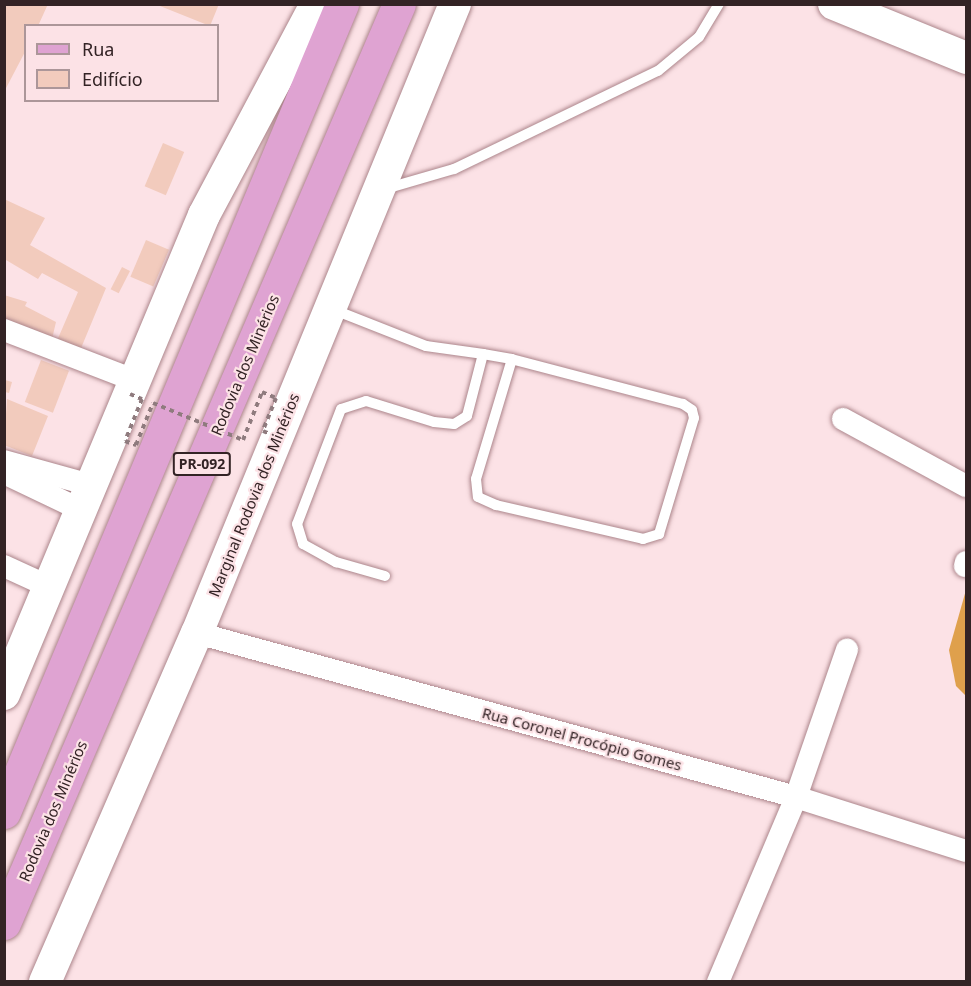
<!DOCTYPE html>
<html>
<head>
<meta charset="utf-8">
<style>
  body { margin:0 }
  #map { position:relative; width:971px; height:986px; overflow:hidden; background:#fce2e6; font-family:"Noto Sans",sans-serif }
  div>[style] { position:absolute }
  .forest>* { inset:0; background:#dfa04c }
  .building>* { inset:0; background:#f2cbbd; transform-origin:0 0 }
  .roads { filter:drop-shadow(0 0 2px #ac858b) drop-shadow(0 0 2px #ac858b) }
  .lane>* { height:10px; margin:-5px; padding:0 5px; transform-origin:5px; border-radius:5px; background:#fff }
  .street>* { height:22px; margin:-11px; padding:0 11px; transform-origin:11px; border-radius:11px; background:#fff }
  .secondary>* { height:32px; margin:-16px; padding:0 16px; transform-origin:16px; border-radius:16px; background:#fff }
  .primary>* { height:33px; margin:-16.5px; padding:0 16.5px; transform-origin:16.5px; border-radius:16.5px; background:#dfa3d2 }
  .path-bridge>* { height:4px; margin-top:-2px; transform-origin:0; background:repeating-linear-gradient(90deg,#8f7b7e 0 4.5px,transparent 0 9px) }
  span { translate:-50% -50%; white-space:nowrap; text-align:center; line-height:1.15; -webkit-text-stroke:4.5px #fce2e6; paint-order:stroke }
  .shield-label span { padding:2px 4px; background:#fce2e6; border:2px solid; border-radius:4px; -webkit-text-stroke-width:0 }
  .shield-label { font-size:14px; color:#332325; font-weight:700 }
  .street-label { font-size:15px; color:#332325 }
  .frame { position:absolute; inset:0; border:6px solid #332325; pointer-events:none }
  .legend { position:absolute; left:24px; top:24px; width:195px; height:78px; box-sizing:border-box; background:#fce2e6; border:2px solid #ac9699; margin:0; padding:8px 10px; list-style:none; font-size:18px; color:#332325 }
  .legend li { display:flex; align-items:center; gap:12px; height:30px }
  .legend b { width:30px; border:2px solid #ac9699 }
</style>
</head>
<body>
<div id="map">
  <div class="forest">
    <i style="clip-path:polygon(966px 590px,966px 696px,956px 686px,949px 650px)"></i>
  </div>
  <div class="building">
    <i style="clip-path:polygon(4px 4px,48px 4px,38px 26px,26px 26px,26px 50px,4px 92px)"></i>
    <i style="clip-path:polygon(155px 4px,219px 4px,210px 26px)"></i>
    <i style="left:163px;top:143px;width:23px;height:47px;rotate:23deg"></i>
    <i style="clip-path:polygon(4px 199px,45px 218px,30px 245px,106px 288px,79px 353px,56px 343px,78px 292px,42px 273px,38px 279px,6px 260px)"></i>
    <i style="left:146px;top:240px;width:25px;height:40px;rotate:23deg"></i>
    <i style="left:122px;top:267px;width:9px;height:25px;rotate:27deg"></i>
    <i style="clip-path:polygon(4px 295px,27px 302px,25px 306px,56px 322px,52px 339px,4px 318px)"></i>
    <i style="left:41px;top:360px;width:30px;height:45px;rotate:21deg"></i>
    <i style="clip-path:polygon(5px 380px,12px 382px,9px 393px,5px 392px)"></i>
    <i style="clip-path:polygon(7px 399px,48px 416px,32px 456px,4px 445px)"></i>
  </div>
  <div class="roads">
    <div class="lane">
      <i style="left:385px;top:189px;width:72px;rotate:-16.2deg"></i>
      <i style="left:454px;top:169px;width:226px;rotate:-25.7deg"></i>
      <i style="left:658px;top:71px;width:53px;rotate:-39.7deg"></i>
      <i style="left:699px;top:37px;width:39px;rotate:-59deg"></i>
      <i style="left:332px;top:309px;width:101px;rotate:21.5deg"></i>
      <i style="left:426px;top:346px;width:58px;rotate:8deg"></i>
      <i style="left:483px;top:354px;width:64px;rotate:104.5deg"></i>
      <i style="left:467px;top:416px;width:15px;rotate:148deg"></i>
      <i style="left:454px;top:424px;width:20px;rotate:-174deg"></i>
      <i style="left:434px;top:422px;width:71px;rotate:-162.8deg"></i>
      <i style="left:366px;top:401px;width:26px;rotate:162deg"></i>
      <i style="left:341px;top:409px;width:123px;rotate:110.9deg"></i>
      <i style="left:297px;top:524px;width:21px;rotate:73deg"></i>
      <i style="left:303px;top:544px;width:38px;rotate:29deg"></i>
      <i style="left:336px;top:562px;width:51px;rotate:15.9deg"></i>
      <i style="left:483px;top:354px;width:29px;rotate:10deg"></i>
      <i style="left:512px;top:359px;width:125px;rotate:106.7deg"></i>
      <i style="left:476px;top:479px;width:18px;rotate:84deg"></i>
      <i style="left:478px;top:497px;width:20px;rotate:24deg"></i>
      <i style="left:496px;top:505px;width:151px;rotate:13deg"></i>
      <i style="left:643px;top:539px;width:17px;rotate:-17deg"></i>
      <i style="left:659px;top:534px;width:121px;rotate:-73.2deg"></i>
      <i style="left:694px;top:418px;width:8px;rotate:-104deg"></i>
      <i style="left:692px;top:410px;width:11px;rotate:-146deg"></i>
      <i style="left:683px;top:404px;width:177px;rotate:-165.3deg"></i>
    </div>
    <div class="street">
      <i style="left:4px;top:330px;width:142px;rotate:21.1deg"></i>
      <i style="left:843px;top:419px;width:140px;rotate:28.6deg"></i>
      <i style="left:4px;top:461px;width:89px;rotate:15.6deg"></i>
      <i style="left:4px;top:473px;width:83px;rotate:25.6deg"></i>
      <i style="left:4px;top:566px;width:51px;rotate:24.5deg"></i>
      <i style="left:965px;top:566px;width:4px;rotate:-76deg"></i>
      <i style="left:197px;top:633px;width:621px;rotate:15.31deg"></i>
      <i style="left:796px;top:797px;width:178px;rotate:17.6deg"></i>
      <i style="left:718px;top:982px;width:201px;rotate:-67.1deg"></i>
      <i style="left:796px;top:797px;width:156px;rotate:-70.9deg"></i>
    </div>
    <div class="secondary">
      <i style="left:834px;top:4px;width:143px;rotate:22.2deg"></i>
      <i style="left:4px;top:694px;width:519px;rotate:-67.34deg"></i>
      <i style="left:204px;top:215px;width:239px;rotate:-62deg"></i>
      <i style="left:45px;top:982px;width:381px;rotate:-66.5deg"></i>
      <i style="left:197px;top:633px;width:680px;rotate:-67.7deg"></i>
    </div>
    <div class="primary">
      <i style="left:4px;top:812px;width:876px;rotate:-67.3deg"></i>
      <i style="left:4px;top:923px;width:1000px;rotate:-66.74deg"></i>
    </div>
  </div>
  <div class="path-bridge">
    <i style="left:130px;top:394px;width:13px;rotate:23deg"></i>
    <i style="left:142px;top:399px;width:45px;rotate:112deg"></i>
    <i style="left:125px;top:441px;width:12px;rotate:20deg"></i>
    <i style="left:136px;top:445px;width:45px;rotate:-68deg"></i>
    <i style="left:153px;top:403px;width:97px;rotate:22.3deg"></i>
    <i style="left:243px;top:440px;width:52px;rotate:-68.4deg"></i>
    <i style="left:262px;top:392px;width:15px;rotate:23deg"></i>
    <i style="left:276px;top:398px;width:35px;rotate:112deg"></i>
    <i style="left:263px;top:431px;width:15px;rotate:23deg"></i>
  </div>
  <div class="shield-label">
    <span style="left:202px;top:464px">PR-092</span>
  </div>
  <div class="street-label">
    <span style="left:245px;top:365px;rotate:-67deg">Rodovia dos Minérios</span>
    <span style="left:254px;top:495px;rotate:-68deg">Marginal Rodovia dos Minérios</span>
    <span style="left:582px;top:739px;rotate:15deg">Rua Coronel Procópio Gomes</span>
    <span style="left:53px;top:811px;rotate:-67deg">Rodovia dos Minérios</span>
  </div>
  <div class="frame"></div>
  <ul class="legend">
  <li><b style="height:8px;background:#dfa3d2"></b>Rua</li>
  <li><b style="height:16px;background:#f2cbbd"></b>Edifício</li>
  </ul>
</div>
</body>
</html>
